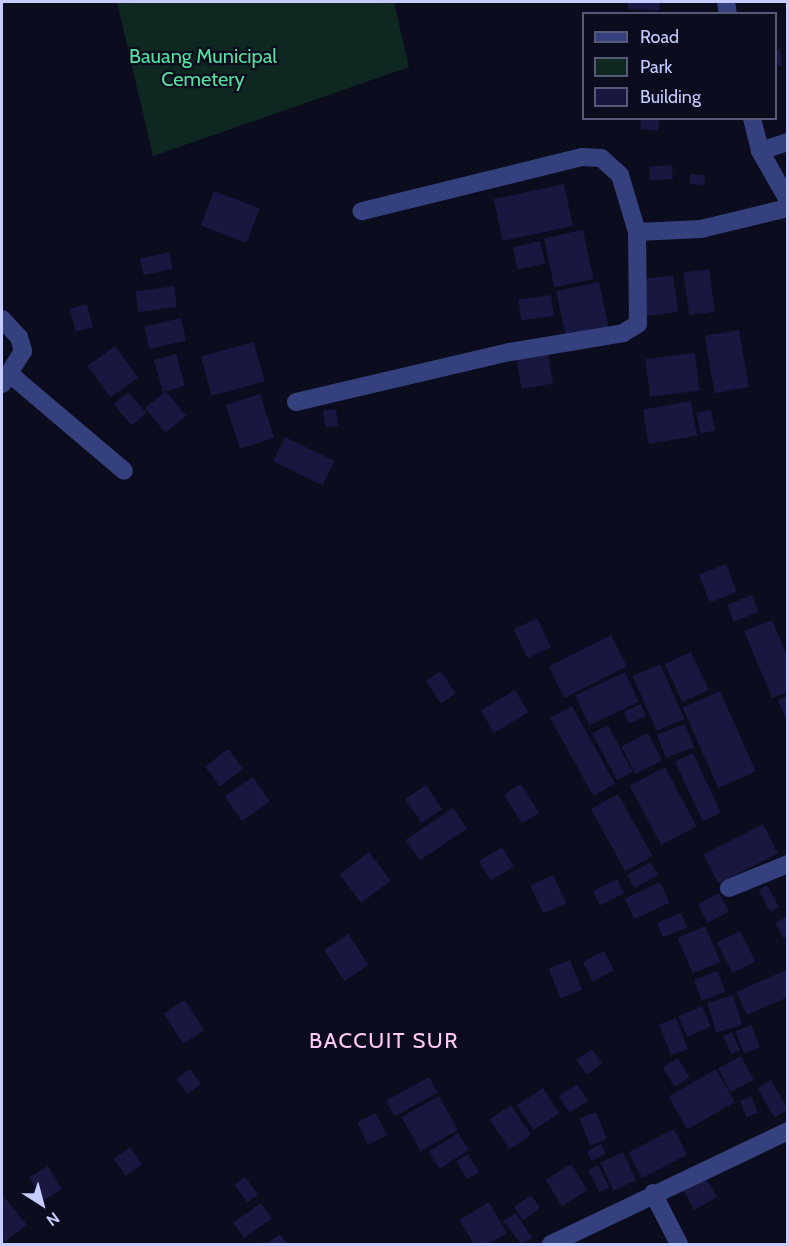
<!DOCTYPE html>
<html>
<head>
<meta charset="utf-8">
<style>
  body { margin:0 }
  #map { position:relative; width:789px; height:1246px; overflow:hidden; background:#0b0c1d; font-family:Cabin,sans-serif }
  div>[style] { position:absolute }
  .green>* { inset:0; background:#0e2721 }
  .building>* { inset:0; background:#17173f; transform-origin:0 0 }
  .minor>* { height:18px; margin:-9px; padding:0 9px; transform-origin:9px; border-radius:9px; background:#35417e }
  span { translate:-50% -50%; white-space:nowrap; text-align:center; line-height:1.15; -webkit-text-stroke:4.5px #0b0c1d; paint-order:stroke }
  .park-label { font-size:20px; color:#52e1a0 }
  .quarter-label { font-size:22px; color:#ffc9f6; letter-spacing:1.5px }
  .frame { position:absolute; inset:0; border:3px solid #c7ccff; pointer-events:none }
  .legend { position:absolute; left:582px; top:12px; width:195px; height:108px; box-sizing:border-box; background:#0b0c1d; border:2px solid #565977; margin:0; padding:8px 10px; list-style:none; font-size:18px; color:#c7ccff }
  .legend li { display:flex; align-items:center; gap:12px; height:30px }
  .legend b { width:30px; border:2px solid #565977 }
  .north { position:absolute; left:12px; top:1174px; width:60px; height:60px; -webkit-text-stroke:4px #0b0c1d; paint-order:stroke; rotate:144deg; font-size:16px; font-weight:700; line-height:24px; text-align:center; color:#c7ccff }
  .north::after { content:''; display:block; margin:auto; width:21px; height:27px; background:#c7ccff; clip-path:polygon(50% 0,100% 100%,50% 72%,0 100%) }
</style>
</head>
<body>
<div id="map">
  <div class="green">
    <i style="clip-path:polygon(117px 2px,394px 2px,409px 67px,153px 156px)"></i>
  </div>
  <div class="building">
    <i style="clip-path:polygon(628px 2px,660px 2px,659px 11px,628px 9px)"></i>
    <i style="clip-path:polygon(780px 49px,782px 65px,776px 66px,776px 50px)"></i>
    <i style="clip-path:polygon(641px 118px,660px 118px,658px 131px,640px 129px)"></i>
    <i style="left:672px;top:165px;width:14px;height:23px;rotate:86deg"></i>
    <i style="left:690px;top:174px;width:15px;height:10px;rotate:4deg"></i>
    <i style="left:564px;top:184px;width:43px;height:72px;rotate:78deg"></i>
    <i style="left:214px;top:191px;width:49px;height:37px;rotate:21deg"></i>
    <i style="left:583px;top:230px;width:50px;height:40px;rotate:78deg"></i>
    <i style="left:540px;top:241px;width:23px;height:28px;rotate:77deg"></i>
    <i style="left:169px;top:252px;width:17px;height:30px;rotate:77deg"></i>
    <i style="left:709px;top:269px;width:43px;height:26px;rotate:82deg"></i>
    <i style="left:673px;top:275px;width:37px;height:31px;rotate:82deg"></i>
    <i style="left:599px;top:282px;width:49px;height:44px;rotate:78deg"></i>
    <i style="left:174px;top:286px;width:21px;height:39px;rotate:82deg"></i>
    <i style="left:551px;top:295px;width:21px;height:33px;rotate:82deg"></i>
    <i style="left:87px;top:304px;width:24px;height:18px;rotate:75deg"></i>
    <i style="left:181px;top:318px;width:23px;height:38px;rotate:77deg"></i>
    <i style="left:739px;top:330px;width:58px;height:35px;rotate:80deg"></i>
    <i style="left:254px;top:342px;width:41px;height:55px;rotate:75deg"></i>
    <i style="left:115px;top:346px;width:39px;height:34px;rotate:54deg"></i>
    <i style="left:547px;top:349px;width:35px;height:32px;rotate:80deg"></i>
    <i style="left:695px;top:353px;width:38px;height:50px;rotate:83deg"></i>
    <i style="left:176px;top:354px;width:33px;height:23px;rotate:74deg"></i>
    <i style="left:166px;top:391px;width:32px;height:27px;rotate:51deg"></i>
    <i style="left:128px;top:392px;width:28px;height:19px;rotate:49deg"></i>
    <i style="left:260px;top:394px;width:46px;height:36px;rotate:72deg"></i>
    <i style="left:691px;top:401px;width:35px;height:49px;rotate:80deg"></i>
    <i style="left:336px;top:409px;width:17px;height:13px;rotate:83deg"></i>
    <i style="left:711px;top:410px;width:21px;height:15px;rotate:79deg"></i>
    <i style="left:285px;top:437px;width:55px;height:27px;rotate:26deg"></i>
    <i style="left:726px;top:564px;width:30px;height:29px;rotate:69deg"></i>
    <i style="left:752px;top:595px;width:18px;height:27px;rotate:68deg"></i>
    <i style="left:537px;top:618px;width:32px;height:26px;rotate:64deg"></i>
    <i style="clip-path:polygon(772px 620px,788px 658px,788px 692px,772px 698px,744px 631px)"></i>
    <i style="left:611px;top:635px;width:35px;height:70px;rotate:63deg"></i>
    <i style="left:691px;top:652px;width:42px;height:29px;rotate:65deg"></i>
    <i style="left:660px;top:664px;width:60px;height:30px;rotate:66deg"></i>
    <i style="left:441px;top:671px;width:27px;height:18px;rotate:57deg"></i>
    <i style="left:625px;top:672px;width:33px;height:55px;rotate:65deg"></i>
    <i style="left:515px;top:690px;width:26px;height:40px;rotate:59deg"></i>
    <i style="left:720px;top:691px;width:88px;height:41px;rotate:66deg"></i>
    <i style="clip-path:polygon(788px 696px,788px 723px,787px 723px,778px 700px)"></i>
    <i style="left:641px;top:704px;width:13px;height:19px;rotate:67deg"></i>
    <i style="left:572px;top:706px;width:89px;height:25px;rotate:61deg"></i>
    <i style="left:685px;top:724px;width:25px;height:30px;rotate:69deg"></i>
    <i style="left:608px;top:725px;width:53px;height:18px;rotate:62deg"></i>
    <i style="left:648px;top:733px;width:31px;height:30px;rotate:63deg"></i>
    <i style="left:228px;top:749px;width:25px;height:29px;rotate:53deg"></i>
    <i style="left:693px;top:753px;width:66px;height:20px;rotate:65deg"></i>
    <i style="left:665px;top:767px;width:67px;height:40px;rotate:62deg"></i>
    <i style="left:253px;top:777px;width:30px;height:34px;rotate:56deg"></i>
    <i style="left:521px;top:784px;width:34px;height:20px;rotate:58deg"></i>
    <i style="left:426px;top:785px;width:29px;height:25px;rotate:56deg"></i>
    <i style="left:618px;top:794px;width:71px;height:31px;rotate:61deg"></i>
    <i style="left:453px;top:808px;width:25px;height:57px;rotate:56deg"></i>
    <i style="left:763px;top:824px;width:33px;height:67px;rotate:63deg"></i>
    <i style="left:502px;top:847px;width:23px;height:27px;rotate:59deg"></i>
    <i style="left:369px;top:852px;width:36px;height:37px;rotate:53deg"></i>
    <i style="left:651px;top:862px;width:15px;height:27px;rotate:62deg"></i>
    <i style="left:553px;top:875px;width:31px;height:25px;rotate:65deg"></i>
    <i style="left:617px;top:879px;width:16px;height:27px;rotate:63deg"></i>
    <i style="left:660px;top:882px;width:23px;height:39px;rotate:65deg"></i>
    <i style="left:767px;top:885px;width:25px;height:10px;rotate:61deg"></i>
    <i style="left:719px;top:893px;width:21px;height:24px;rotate:62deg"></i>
    <i style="left:681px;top:913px;width:16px;height:26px;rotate:68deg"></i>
    <i style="clip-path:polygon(788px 916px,788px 936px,783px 938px,775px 923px)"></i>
    <i style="left:705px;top:926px;width:39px;height:30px;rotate:67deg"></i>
    <i style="left:740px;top:931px;width:34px;height:26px;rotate:63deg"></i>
    <i style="left:348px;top:934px;width:37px;height:29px;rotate:56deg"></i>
    <i style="left:604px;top:951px;width:22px;height:24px;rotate:63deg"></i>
    <i style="left:570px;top:960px;width:32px;height:23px;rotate:68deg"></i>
    <i style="clip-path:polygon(788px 969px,788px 997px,747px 1015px,736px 992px)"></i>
    <i style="left:717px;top:971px;width:22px;height:25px;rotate:68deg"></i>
    <i style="left:733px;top:995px;width:31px;height:27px;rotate:73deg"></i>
    <i style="left:185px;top:1000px;width:36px;height:25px;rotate:58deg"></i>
    <i style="left:702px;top:1006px;width:22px;height:26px;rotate:66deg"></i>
    <i style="left:676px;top:1018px;width:33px;height:18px;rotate:69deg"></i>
    <i style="left:751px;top:1025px;width:24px;height:17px;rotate:68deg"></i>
    <i style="left:732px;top:1032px;width:20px;height:10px;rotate:66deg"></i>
    <i style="left:592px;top:1049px;width:18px;height:19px;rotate:56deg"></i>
    <i style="left:741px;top:1056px;width:27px;height:26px;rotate:62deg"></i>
    <i style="left:678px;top:1058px;width:23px;height:18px;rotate:59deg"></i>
    <i style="left:190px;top:1069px;width:19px;height:17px;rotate:54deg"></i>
    <i style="left:716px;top:1069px;width:38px;height:55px;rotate:60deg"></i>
    <i style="left:429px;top:1077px;width:18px;height:49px;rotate:61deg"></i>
    <i style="left:771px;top:1080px;width:34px;height:16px;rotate:60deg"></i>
    <i style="left:577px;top:1084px;width:20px;height:22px;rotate:57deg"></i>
    <i style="left:543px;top:1088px;width:30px;height:31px;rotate:57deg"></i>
    <i style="left:439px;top:1096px;width:39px;height:43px;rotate:61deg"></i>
    <i style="left:751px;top:1096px;width:18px;height:12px;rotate:68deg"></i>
    <i style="left:511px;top:1105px;width:36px;height:26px;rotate:56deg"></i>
    <i style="left:596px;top:1112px;width:29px;height:18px;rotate:68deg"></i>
    <i style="left:376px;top:1113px;width:25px;height:21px;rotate:64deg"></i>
    <i style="left:674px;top:1129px;width:29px;height:51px;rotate:63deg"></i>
    <i style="left:458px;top:1133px;width:20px;height:35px;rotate:57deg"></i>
    <i style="left:601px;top:1144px;width:11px;height:16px;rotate:63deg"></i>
    <i style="left:130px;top:1147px;width:21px;height:20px;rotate:55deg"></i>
    <i style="left:623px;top:1152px;width:31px;height:25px;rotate:65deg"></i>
    <i style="left:468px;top:1154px;width:21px;height:14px;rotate:59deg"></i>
    <i style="left:571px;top:1164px;width:31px;height:30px;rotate:58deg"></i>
    <i style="left:598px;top:1165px;width:25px;height:11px;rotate:63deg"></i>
    <i style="left:48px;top:1166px;width:27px;height:22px;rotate:59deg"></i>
    <i style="left:245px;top:1177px;width:22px;height:13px;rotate:54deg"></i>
    <i style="left:706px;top:1178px;width:22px;height:26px;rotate:60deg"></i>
    <i style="clip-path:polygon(3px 1195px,27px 1225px,2px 1244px,2px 1196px)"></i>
    <i style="left:531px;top:1195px;width:16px;height:21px;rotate:55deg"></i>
    <i style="clip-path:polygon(489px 1202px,507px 1233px,488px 1244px,474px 1244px,459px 1220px)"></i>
    <i style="left:261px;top:1203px;width:19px;height:34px;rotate:55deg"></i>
    <i style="clip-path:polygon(516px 1213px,532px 1238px,521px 1244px,503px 1221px)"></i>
    <i style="clip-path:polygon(280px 1234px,287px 1244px,266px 1244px)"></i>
  </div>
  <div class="minor">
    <i style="left:726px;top:2px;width:12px;rotate:81deg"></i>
    <i style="left:752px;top:118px;width:34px;rotate:76deg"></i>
    <i style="left:760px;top:151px;width:56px;rotate:60.3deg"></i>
    <i style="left:760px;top:151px;width:29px;rotate:-18deg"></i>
    <i style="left:637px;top:232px;width:64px;rotate:-2.7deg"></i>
    <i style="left:701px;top:229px;width:89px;rotate:-13.6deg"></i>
    <i style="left:2px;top:319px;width:25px;rotate:47deg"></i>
    <i style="left:19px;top:337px;width:15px;rotate:74deg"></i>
    <i style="left:23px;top:351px;width:39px;rotate:122deg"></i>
    <i style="left:11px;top:375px;width:148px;rotate:40.3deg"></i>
    <i style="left:296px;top:402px;width:220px;rotate:-13.2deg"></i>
    <i style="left:510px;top:352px;width:115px;rotate:-9.5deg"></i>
    <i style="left:623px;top:333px;width:17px;rotate:-31deg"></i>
    <i style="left:638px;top:324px;width:92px;rotate:-90.6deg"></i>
    <i style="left:637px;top:232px;width:59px;rotate:-106.6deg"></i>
    <i style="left:620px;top:175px;width:25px;rotate:-138deg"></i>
    <i style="left:601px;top:158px;width:19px;rotate:-177deg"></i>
    <i style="left:582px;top:157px;width:227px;rotate:166.2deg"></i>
    <i style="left:729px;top:888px;width:64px;rotate:-22.1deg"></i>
    <i style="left:653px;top:1193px;width:57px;rotate:63deg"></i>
    <i style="left:551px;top:1244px;width:263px;rotate:-25.5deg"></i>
  </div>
  <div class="park-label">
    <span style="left:203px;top:68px">Bauang Municipal<br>Cemetery</span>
  </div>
  <div class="quarter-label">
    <span style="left:384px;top:1041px">BACCUIT SUR</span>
  </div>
  <div class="frame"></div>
  <ul class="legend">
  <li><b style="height:8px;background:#35417e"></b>Road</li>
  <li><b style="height:16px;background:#0e2721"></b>Park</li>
  <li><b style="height:16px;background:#17173f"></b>Building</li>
  </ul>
  <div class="north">N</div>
</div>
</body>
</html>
